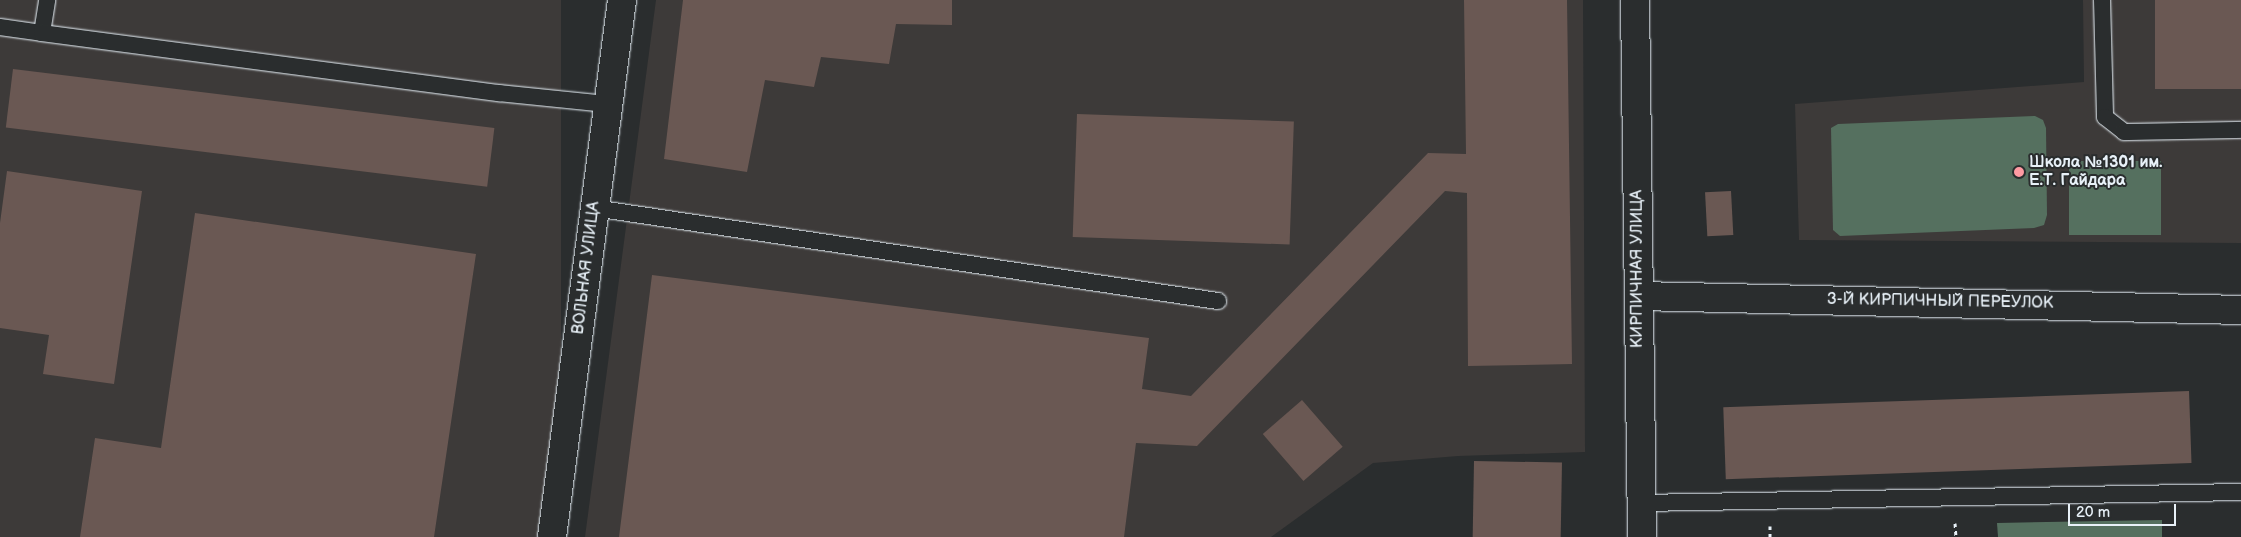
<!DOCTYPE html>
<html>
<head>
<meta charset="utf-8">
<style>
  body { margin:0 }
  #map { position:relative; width:2241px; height:537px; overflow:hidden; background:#2a2d2e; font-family:"Balsamiq Sans",sans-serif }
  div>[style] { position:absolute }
  .built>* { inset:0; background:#3d3a39; transform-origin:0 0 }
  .green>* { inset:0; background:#55705f; transform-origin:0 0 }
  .building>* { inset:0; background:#6a5853; transform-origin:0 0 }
  .path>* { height:3px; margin-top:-1.5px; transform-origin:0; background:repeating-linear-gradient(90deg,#e8f1f8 0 4px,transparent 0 8px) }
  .roads { filter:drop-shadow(0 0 1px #e8f1f8) drop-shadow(0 0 1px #e8f1f8) }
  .service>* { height:16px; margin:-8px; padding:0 8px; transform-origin:8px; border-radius:8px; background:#2a2d2e }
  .minor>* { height:28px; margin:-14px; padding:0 14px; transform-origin:14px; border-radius:14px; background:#2a2d2e }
  .dots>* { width:14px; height:14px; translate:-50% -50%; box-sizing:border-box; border:2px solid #2a2d2e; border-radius:50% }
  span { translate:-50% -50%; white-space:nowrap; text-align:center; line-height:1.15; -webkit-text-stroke:4px #2a2d2e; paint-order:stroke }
  .poi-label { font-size:16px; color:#e8f1f8; font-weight:700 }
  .left { translate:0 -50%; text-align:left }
  .street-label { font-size:16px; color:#e8f1f8 }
  .scale { position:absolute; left:2068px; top:504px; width:108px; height:22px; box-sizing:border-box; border:2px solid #e8f1f8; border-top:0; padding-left:6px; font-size:15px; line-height:18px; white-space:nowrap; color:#e8f1f8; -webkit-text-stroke:4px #2a2d2e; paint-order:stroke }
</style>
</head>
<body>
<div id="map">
  <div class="built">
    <i style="left:0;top:0;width:561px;height:537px"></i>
    <i style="clip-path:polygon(656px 0,1583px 0,1585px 452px,1458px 456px,1373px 463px,1271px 537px,585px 537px)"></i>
    <i style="clip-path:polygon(2083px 0,2241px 0,2241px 243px,1799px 240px,1795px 104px,2084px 82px)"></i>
  </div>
  <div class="green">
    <i style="clip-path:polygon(2035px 116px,2043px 120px,2046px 128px,2047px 215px,2044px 225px,2034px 228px,1840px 236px,1833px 230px,1831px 128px,1838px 124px)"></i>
    <i style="left:2069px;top:161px;width:92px;height:74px"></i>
    <i style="clip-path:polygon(2162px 520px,2162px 537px,1998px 537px,1997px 523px)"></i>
  </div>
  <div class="building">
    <i style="clip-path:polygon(683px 0,952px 0,952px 25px,896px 24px,889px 64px,821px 57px,814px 87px,765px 80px,747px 172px,664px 159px)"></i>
    <i style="clip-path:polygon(1464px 0,1567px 0,1572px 364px,1468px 366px,1467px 193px,1445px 191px,1197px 446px,1136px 443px,1124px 537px,619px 537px,652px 275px,1149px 338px,1142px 389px,1191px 396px,1428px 153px,1466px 154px)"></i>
    <i style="left:2155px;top:0;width:86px;height:89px"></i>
    <i style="left:13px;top:69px;width:485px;height:59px;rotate:7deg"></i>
    <i style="left:1077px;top:114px;width:217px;height:123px;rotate:2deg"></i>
    <i style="clip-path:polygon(7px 171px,142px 191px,114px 384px,43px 374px,49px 335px,0 328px,0 223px)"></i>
    <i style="left:1731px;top:191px;width:44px;height:26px;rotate:87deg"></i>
    <i style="clip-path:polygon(195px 213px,476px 254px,434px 537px,80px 537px,95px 438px,161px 448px)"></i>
    <i style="left:2189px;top:391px;width:72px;height:466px;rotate:88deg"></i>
    <i style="left:1302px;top:400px;width:62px;height:52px;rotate:49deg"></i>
    <i style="left:1474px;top:461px;width:88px;height:76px;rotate:1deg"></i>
  </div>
  <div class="path">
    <i style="left:1955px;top:523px;width:14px;rotate:86deg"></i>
    <i style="left:1770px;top:526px;width:11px;rotate:90deg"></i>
  </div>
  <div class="roads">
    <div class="service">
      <i style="left:2102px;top:0;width:117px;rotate:88.5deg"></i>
      <i style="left:2105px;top:117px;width:24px;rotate:38deg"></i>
      <i style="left:2124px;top:132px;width:117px;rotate:-1deg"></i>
      <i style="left:0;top:27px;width:42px;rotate:8.1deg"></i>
      <i style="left:42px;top:33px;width:33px;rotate:-81deg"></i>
      <i style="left:42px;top:33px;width:461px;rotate:7.5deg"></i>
      <i style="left:499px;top:93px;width:110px;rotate:5.8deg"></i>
      <i style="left:594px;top:208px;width:631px;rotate:8.48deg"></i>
      <i style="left:1641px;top:503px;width:600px;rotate:-1.05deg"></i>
    </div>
    <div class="minor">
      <i style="left:1635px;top:0;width:537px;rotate:89.25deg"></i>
      <i style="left:1639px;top:296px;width:602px;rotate:1.33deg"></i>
      <i style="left:552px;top:537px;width:542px;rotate:-82.57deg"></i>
    </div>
  </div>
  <div class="dots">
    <i style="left:2019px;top:172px;background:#ff9aa2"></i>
  </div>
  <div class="poi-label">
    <span class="left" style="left:2029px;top:172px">Школа №1301 им.<br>Е.Т. Гайдара</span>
  </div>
  <div class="street-label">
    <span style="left:587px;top:268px;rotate:-83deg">ВОЛЬНАЯ УЛИЦА</span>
    <span style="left:1638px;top:269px;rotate:-90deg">КИРПИЧНАЯ УЛИЦА</span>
    <span style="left:1940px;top:302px;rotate:1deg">3-Й КИРПИЧНЫЙ ПЕРЕУЛОК</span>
  </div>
  <div class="scale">20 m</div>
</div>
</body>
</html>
